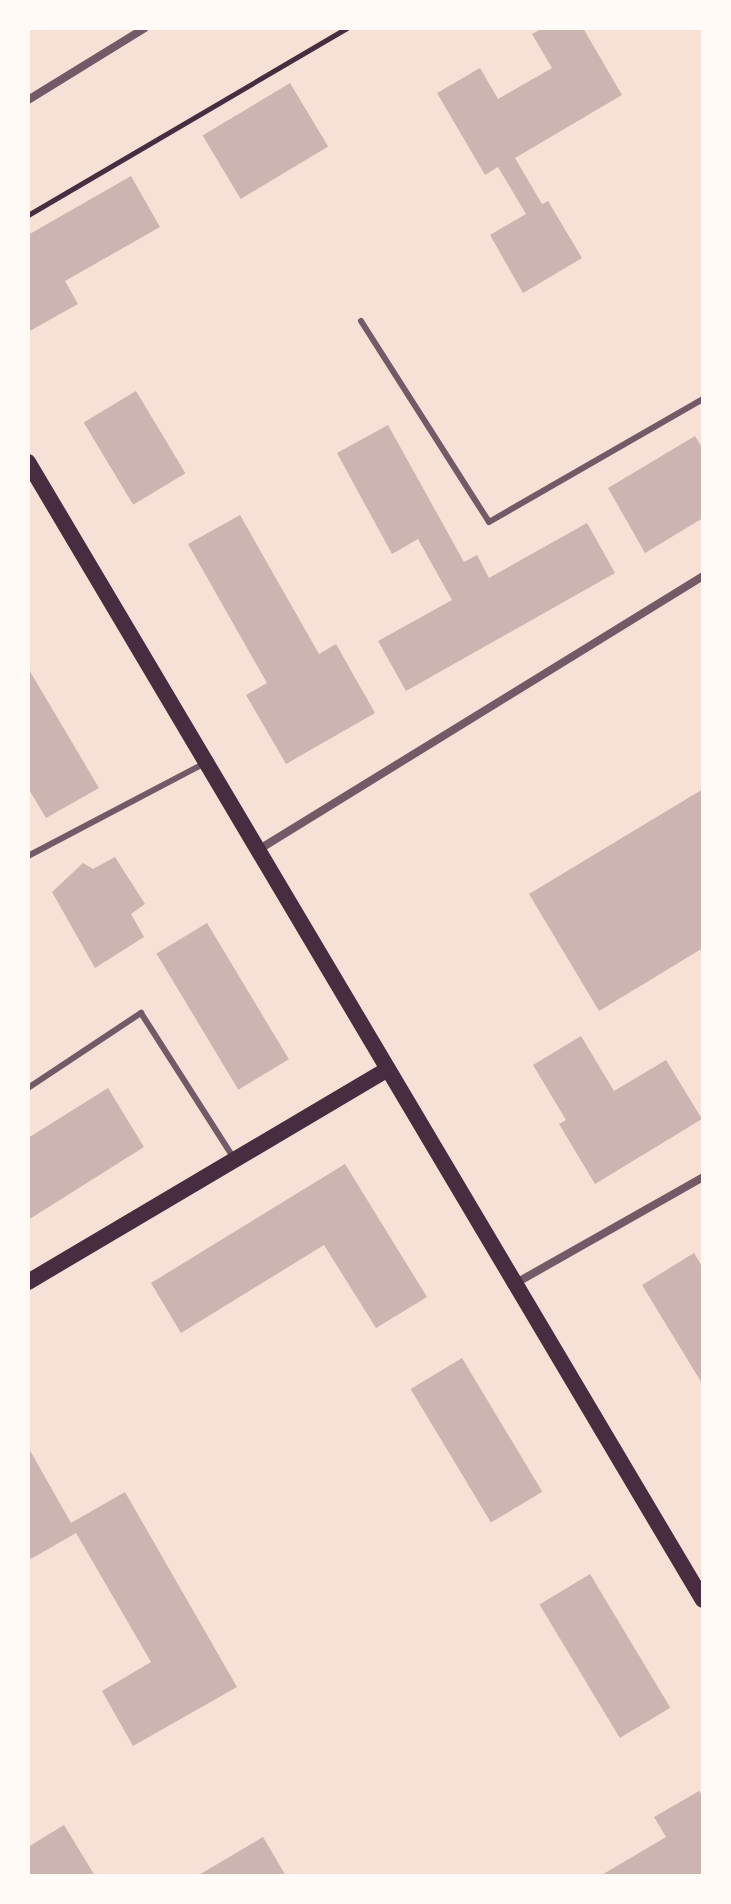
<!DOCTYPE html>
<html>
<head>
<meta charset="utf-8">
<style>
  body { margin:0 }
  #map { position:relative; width:731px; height:1904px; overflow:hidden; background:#f7e1d7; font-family:Roboto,sans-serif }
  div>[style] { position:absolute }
  .building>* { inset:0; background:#ccb4b1; transform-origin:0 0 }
  .path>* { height:5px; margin:-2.5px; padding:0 2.5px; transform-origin:2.5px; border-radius:2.5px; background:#4a2c40 }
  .service>* { height:6px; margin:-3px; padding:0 3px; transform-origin:3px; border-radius:3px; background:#755966 }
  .minor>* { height:8px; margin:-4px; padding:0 4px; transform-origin:4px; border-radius:4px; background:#755966 }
  .secondary>* { height:16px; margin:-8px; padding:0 8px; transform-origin:8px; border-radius:8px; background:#4a2c40 }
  span { translate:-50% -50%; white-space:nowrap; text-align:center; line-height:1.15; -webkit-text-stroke:7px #fffaf5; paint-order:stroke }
  .frame { position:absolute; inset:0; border:30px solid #fffaf5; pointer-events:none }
</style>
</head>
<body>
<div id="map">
  <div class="building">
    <i style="clip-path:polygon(543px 28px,583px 28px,622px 95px,515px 158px,542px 204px,548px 201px,582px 258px,523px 293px,490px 235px,526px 214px,498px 167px,485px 175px,437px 93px,480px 68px,498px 99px,552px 68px,532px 34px)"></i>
    <i style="left:290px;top:83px;width:74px;height:102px;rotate:59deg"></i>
    <i style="clip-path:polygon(131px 176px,160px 227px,65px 281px,78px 304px,28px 332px,28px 235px)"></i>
    <i style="left:136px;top:391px;width:96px;height:61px;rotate:59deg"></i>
    <i style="clip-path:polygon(388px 425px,464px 562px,477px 555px,489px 578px,587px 523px,615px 573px,406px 691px,378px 641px,452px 600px,418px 539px,392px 554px,337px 453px)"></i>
    <i style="clip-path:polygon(695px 436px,703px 449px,703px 518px,645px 553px,608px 488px)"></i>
    <i style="clip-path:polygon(240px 515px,319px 654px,336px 644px,375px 713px,286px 764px,246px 695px,267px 683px,188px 544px)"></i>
    <i style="clip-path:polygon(28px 668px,99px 788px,46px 818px,28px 788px)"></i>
    <i style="clip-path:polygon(703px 789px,703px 948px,599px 1011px,529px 894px)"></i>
    <i style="clip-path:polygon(115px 857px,145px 904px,131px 914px,144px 937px,95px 968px,52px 892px,83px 863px,93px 869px)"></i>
    <i style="left:207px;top:923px;width:159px;height:59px;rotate:59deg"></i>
    <i style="clip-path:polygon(581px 1036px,614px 1091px,666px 1060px,702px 1119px,595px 1184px,559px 1124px,566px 1120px,533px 1065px)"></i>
    <i style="clip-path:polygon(108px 1088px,144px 1147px,28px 1220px,28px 1138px)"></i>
    <i style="clip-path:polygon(345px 1164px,427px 1297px,376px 1328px,324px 1245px,181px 1333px,151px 1283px)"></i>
    <i style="clip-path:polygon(694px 1253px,703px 1268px,703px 1385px,642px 1285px)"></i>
    <i style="left:462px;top:1358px;width:156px;height:60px;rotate:59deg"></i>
    <i style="clip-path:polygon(28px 1447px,71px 1523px,125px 1492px,237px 1687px,133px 1746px,102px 1691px,151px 1662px,76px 1533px,31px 1559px,28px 1553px)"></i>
    <i style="left:590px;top:1574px;width:156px;height:59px;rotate:59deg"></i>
    <i style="clip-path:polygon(699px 1791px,703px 1797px,703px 1876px,600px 1876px,666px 1837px,654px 1817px)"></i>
    <i style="clip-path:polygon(64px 1825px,95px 1876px,28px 1876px,28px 1847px)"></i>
    <i style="clip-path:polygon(263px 1837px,286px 1876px,197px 1876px)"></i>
  </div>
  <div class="path">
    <i style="left:28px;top:215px;width:370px;rotate:-30.4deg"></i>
  </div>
  <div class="service">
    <i style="left:361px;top:321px;width:238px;rotate:57.5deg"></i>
    <i style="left:489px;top:522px;width:247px;rotate:-29.9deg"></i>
    <i style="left:28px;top:856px;width:198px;rotate:-27.7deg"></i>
    <i style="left:28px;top:1088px;width:136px;rotate:-33.6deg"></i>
    <i style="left:141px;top:1013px;width:171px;rotate:57.4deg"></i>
  </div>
  <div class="minor">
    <i style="left:28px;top:100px;width:137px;rotate:-31.6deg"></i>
    <i style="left:258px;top:850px;width:523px;rotate:-31.62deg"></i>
    <i style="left:516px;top:1283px;width:215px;rotate:-29.5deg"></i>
  </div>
  <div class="secondary">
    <i style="left:28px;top:462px;width:1323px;rotate:59.33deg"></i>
    <i style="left:28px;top:1282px;width:418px;rotate:-30.6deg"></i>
  </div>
  <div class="frame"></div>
</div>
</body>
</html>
